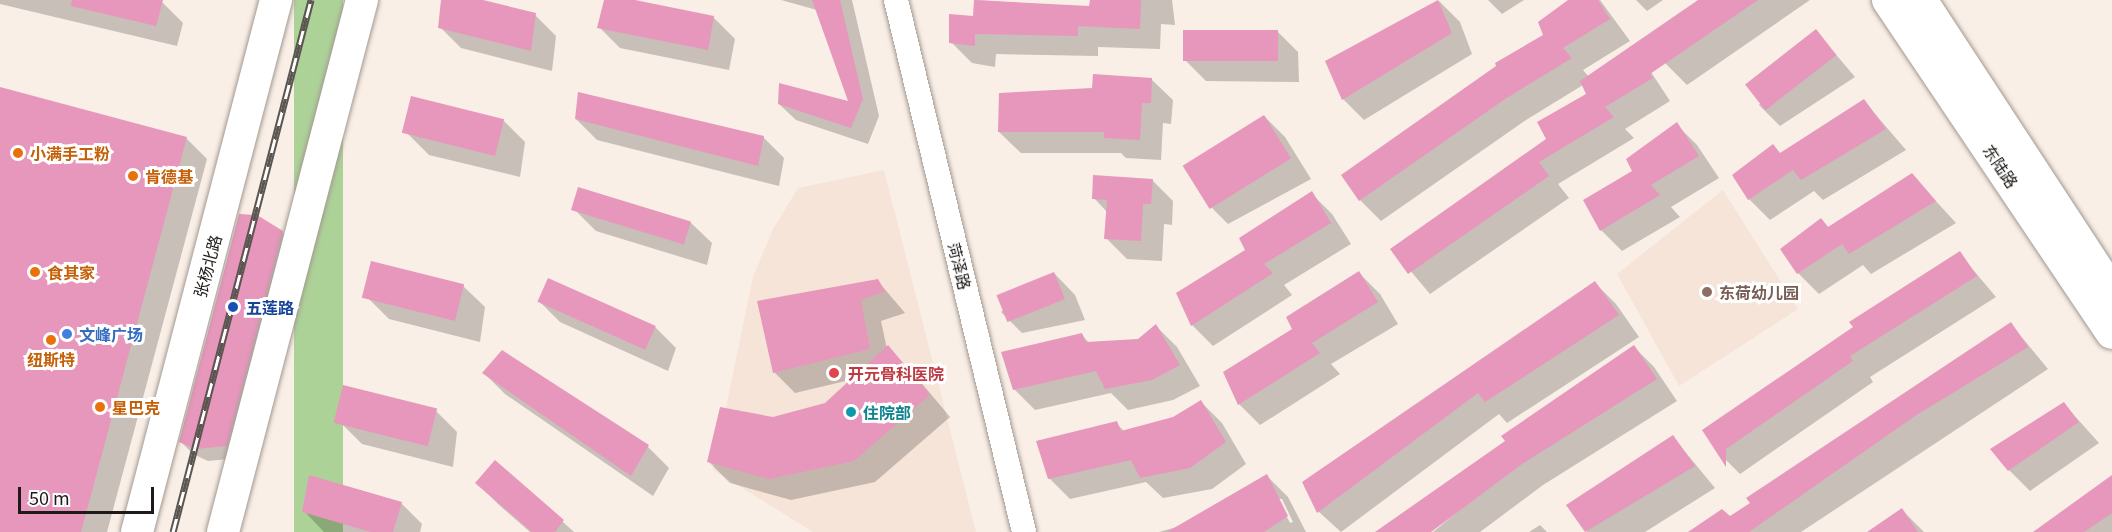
<!DOCTYPE html>
<html>
<head>
<meta charset="utf-8">
<style>
  body { margin:0 }
  #map { position:relative; width:2112px; height:532px; overflow:hidden; background:#f9efe7; font-family:Georgia,"Noto Sans SC",serif }
  div>[style] { position:absolute }
  .built>* { inset:0; background:#f5e4d7 }
  .green>* { inset:0; background:#add297; transform-origin:0 0 }
  .shadow>* { inset:0; background:#0003 }
  .building>* { inset:0; background:#e797bc; transform-origin:0 0 }
  .roads { filter:drop-shadow(0 0 2px #a29991) drop-shadow(0 0 2px #a29991) }
  .minor>* { height:24px; margin:-12px; padding:0 12px; transform-origin:12px; border-radius:12px; background:#fff }
  .major>* { height:32px; margin:-16px; padding:0 16px; transform-origin:16px; border-radius:16px; background:#fff }
  .rail>* { height:7px; margin-top:-3.5px; transform-origin:0; background:repeating-linear-gradient(90deg,#fff 0 14px,#5a5550 0 28px); box-sizing:border-box; border-block:2px solid #5a5550 }
  .dots>* { width:16px; height:16px; translate:-50% -50%; box-sizing:border-box; border:3px solid #fff; border-radius:50% }
  span { translate:-50% -50%; white-space:nowrap; text-align:center; line-height:1.15; -webkit-text-stroke:6px #fff; paint-order:stroke }
  .food-label { font-size:16px; color:#c56008; font-weight:700 }
  .left { translate:0 -50%; text-align:left }
  .street-label { font-size:16px; color:#1d1a17 }
  .education-label { font-size:16px; color:#785e54; font-weight:700 }
  .transit-label { font-size:16px; color:#164399; font-weight:700 }
  .shop-label { font-size:16px; color:#366cbe; font-weight:700 }
  .health-label { font-size:16px; color:#be3a42; font-weight:700 }
  .culture-label { font-size:16px; color:#0d838f; font-weight:700 }
  .scale { position:absolute; left:18px; top:487px; width:136px; height:27px; box-sizing:border-box; border:3px solid #1d1a17; border-top:0; padding-left:8px; font-size:18px; line-height:21px; white-space:nowrap; color:#1d1a17; -webkit-text-stroke:4px #fff; paint-order:stroke }
</style>
</head>
<body>
<div id="map">
  <div class="built">
    <i style="clip-path:polygon(884px 170px,976px 532px,813px 532px,713px 470px,753px 277px,773px 229px,798px 188px)"></i>
    <i style="clip-path:polygon(1723px 190px,1798px 309px,1679px 386px,1617px 274px)"></i>
  </div>
  <div class="green">
    <i style="left:294px;top:0;width:49px;height:551px"></i>
  </div>
  <div class="shadow">
    <i style="clip-path:polygon(0 0,155px 0,162px 2px,183px 23px,177px 46px,0 4px)"></i>
    <i style="clip-path:polygon(443px 0,477px 0,535px 15px,556px 36px,552px 71px,461px 48px,440px 27px)"></i>
    <i style="clip-path:polygon(605px 0,628px 0,714px 18px,735px 39px,729px 70px,620px 48px,599px 27px)"></i>
    <i style="clip-path:polygon(781px 0,852px 0,879px 116px,868px 144px,796px 120px,779px 104px,850px 103px,817px 10px)"></i>
    <i style="clip-path:polygon(976px 0,1091px 8px,1091px 0,1172px 0,1175px 25px,1161px 24px,1160px 49px,1098px 47px,1098px 56px,996px 54px,995px 67px,972px 63px,951px 42px,974px 17px)"></i>
    <i style="clip-path:polygon(1488px 0,1524px 0,1502px 14px)"></i>
    <i style="clip-path:polygon(1571px 0,1600px 0,1630px 41px,1583px 70px,1589px 77px,1649px 69px,1670px 101px,1625px 129px,1634px 138px,1558px 184px,1569px 198px,1430px 294px,1392px 249px,1548px 140px,1587px 94px,1583px 85px,1526px 120px,1381px 221px,1360px 200px,1545px 35px)"></i>
    <i style="clip-path:polygon(1636px 0,1663px 0,1647px 11px)"></i>
    <i style="clip-path:polygon(1701px 0,1810px 0,1687px 85px,1666px 64px,1650px 35px)"></i>
    <i style="clip-path:polygon(1439px 1px,1460px 22px,1472px 54px,1364px 120px,1343px 99px,1327px 61px)"></i>
    <i style="clip-path:polygon(1277px 31px,1298px 52px,1299px 82px,1206px 81px,1185px 60px)"></i>
    <i style="clip-path:polygon(1816px 31px,1855px 77px,1780px 126px,1759px 105px)"></i>
    <i style="clip-path:polygon(1151px 79px,1173px 100px,1171px 124px,1163px 123px,1161px 160px,1126px 158px,1121px 153px,1021px 153px,999px 132px,1093px 89px)"></i>
    <i style="clip-path:polygon(0 98px,186px 138px,207px 159px,107px 532px,0 532px)"></i>
    <i style="clip-path:polygon(1864px 101px,1906px 150px,1823px 200px,1814px 191px,1770px 220px,1749px 199px,1773px 146px,1781px 154px)"></i>
    <i style="clip-path:polygon(1264px 116px,1285px 137px,1311px 179px,1228px 224px,1207px 203px)"></i>
    <i style="clip-path:polygon(576px 119px,763px 137px,784px 158px,779px 186px,597px 140px)"></i>
    <i style="clip-path:polygon(504px 121px,525px 142px,520px 177px,429px 155px,408px 134px)"></i>
    <i style="clip-path:polygon(1676px 124px,1697px 145px,1719px 178px,1671px 207px,1680px 217px,1622px 251px,1601px 230px,1634px 172px)"></i>
    <i style="clip-path:polygon(1912px 175px,1956px 223px,1871px 274px,1863px 265px,1819px 294px,1798px 273px,1821px 219px,1829px 228px)"></i>
    <i style="clip-path:polygon(1152px 180px,1173px 201px,1172px 225px,1164px 224px,1162px 261px,1127px 259px,1106px 238px,1107px 212px,1094px 198px)"></i>
    <i style="clip-path:polygon(1311px 193px,1332px 214px,1351px 244px,1284px 285px,1292px 295px,1213px 346px,1192px 325px,1247px 251px)"></i>
    <i style="clip-path:polygon(575px 210px,690px 222px,712px 243px,707px 265px,596px 231px)"></i>
    <i style="clip-path:polygon(282px 232px,295px 245px,239px 458px,208px 461px,193px 454px,181px 442px)"></i>
    <i style="clip-path:polygon(1959px 253px,1996px 297px,1870px 377px,1873px 382px,1740px 474px,1719px 453px,1855px 327px)"></i>
    <i style="clip-path:polygon(1054px 273px,1075px 295px,1085px 320px,1022px 333px,1001px 312px)"></i>
    <i style="clip-path:polygon(1359px 273px,1380px 294px,1398px 324px,1331px 364px,1340px 374px,1260px 425px,1239px 404px,1225px 373px,1294px 330px)"></i>
    <i style="clip-path:polygon(877px 280px,905px 313px,881px 321px,887px 349px,909px 368px,950px 417px,875px 482px,791px 500px,730px 483px,709px 462px,773px 419px,826px 404px,854px 379px,795px 393px,774px 372px)"></i>
    <i style="clip-path:polygon(1595px 283px,1616px 304px,1639px 337px,1507px 423px,1499px 414px,1341px 532px,1319px 512px,1304px 482px)"></i>
    <i style="clip-path:polygon(463px 286px,485px 307px,480px 342px,389px 319px,368px 298px)"></i>
    <i style="clip-path:polygon(539px 301px,655px 327px,676px 348px,668px 371px,560px 322px)"></i>
    <i style="clip-path:polygon(2011px 324px,2048px 369px,1801px 532px,1690px 532px,1730px 518px)"></i>
    <i style="clip-path:polygon(1156px 326px,1177px 347px,1200px 386px,1173px 400px,1128px 410px,1111px 393px,1035px 410px,1014px 389px,1081px 334px,1090px 344px,1138px 340px)"></i>
    <i style="clip-path:polygon(1633px 346px,1654px 367px,1677px 401px,1543px 485px,1480px 532px,1433px 532px,1473px 499px,1428px 532px,1378px 532px,1507px 442px)"></i>
    <i style="clip-path:polygon(484px 373px,648px 447px,669px 468px,653px 496px,505px 394px)"></i>
    <i style="clip-path:polygon(1201px 402px,1222px 423px,1246px 464px,1212px 489px,1163px 498px,1146px 482px,1070px 499px,1049px 478px,1116px 423px,1125px 432px,1174px 418px)"></i>
    <i style="clip-path:polygon(2064px 404px,2099px 443px,2030px 491px,2009px 470px)"></i>
    <i style="clip-path:polygon(436px 411px,457px 432px,453px 467px,362px 444px,341px 423px)"></i>
    <i style="clip-path:polygon(1673px 437px,1715px 488px,1645px 532px,1587px 532px,1568px 506px)"></i>
    <i style="clip-path:polygon(495px 462px,563px 522px,574px 532px,530px 532px,498px 504px,477px 483px)"></i>
    <i style="clip-path:polygon(evenodd,1267px 476px,1288px 497px,1306px 532px,1159px 532px,1180px 526px,1267px 476px,1278px 499px,1282px 499px,1293px 522px,1290px 523px,1278px 499px)"></i>
    <i style="clip-path:polygon(2112px 479px,2112px 532px,2035px 532px)"></i>
    <i style="clip-path:polygon(401px 503px,422px 524px,420px 532px,324px 532px,304px 511px)"></i>
    <i style="clip-path:polygon(1902px 510px,1924px 532px,1870px 532px)"></i>
    <i style="clip-path:polygon(1540px 525px,1547px 532px,1529px 532px)"></i>
  </div>
  <div class="building">
    <i style="clip-path:polygon(72px 0,163px 0,156px 26px,71px 6px)"></i>
    <i style="clip-path:polygon(441px 0,483px 0,536px 13px,531px 51px,438px 28px)"></i>
    <i style="clip-path:polygon(604px 0,635px 0,714px 16px,708px 50px,597px 28px)"></i>
    <i style="clip-path:polygon(812px 0,840px 0,863px 99px,851px 128px,778px 104px,779px 83px,848px 101px)"></i>
    <i style="clip-path:polygon(974px 0,1089px 6px,1090px 0,1141px 0,1140px 29px,1078px 26px,1078px 36px,975px 34px,975px 46px,949px 43px,949px 14px,973px 16px)"></i>
    <i style="clip-path:polygon(1438px 0,1452px 33px,1342px 100px,1325px 61px)"></i>
    <i style="clip-path:polygon(1568px 0,1598px 0,1610px 19px,1563px 48px,1572px 58px,1505px 99px,1359px 201px,1341px 175px,1496px 66px,1495px 63px,1543px 35px,1538px 22px)"></i>
    <i style="clip-path:polygon(1698px 0,1758px 0,1650px 74px,1653px 78px,1605px 107px,1614px 117px,1539px 162px,1549px 176px,1408px 274px,1390px 249px,1546px 139px,1537px 122px,1586px 94px,1580px 81px)"></i>
    <i style="left:1816px;top:29px;width:33px;height:90px;rotate:52deg"></i>
    <i style="left:1183px;top:30px;width:95px;height:31px"></i>
    <i style="clip-path:polygon(1093px 74px,1152px 78px,1151px 103px,1142px 103px,1140px 140px,1104px 138px,1104px 132px,998px 132px,999px 93px,1092px 88px)"></i>
    <i style="clip-path:polygon(0 87px,187px 137px,81px 532px,0 532px)"></i>
    <i style="clip-path:polygon(578px 92px,764px 136px,758px 166px,575px 119px)"></i>
    <i style="left:411px;top:96px;width:96px;height:38px;rotate:14deg"></i>
    <i style="clip-path:polygon(1864px 99px,1886px 129px,1801px 180px,1793px 170px,1748px 200px,1732px 175px,1773px 144px,1780px 153px)"></i>
    <i style="left:1264px;top:115px;width:51px;height:96px;rotate:58deg"></i>
    <i style="clip-path:polygon(1677px 122px,1699px 156px,1651px 185px,1660px 195px,1600px 231px,1583px 200px,1632px 171px,1626px 159px)"></i>
    <i style="clip-path:polygon(1912px 173px,1936px 201px,1849px 254px,1842px 244px,1797px 274px,1780px 249px,1821px 218px,1828px 227px)"></i>
    <i style="clip-path:polygon(1093px 175px,1153px 179px,1151px 204px,1143px 204px,1141px 241px,1104px 239px,1107px 200px,1092px 199px)"></i>
    <i style="left:578px;top:187px;width:118px;height:24px;rotate:17deg"></i>
    <i style="clip-path:polygon(1312px 191px,1331px 223px,1264px 264px,1273px 273px,1191px 326px,1176px 293px,1245px 250px,1239px 238px)"></i>
    <i style="clip-path:polygon(239px 214px,257px 215px,283px 231px,227px 446px,195px 449px,179px 442px)"></i>
    <i style="clip-path:polygon(1960px 251px,1977px 276px,1850px 356px,1853px 361px,1726px 449px,1726px 467px,1702px 430px,1853px 327px,1849px 322px)"></i>
    <i style="left:371px;top:261px;width:96px;height:38px;rotate:14deg"></i>
    <i style="clip-path:polygon(1359px 271px,1378px 302px,1312px 343px,1320px 353px,1238px 405px,1223px 372px,1292px 329px,1286px 317px)"></i>
    <i style="left:1054px;top:272px;width:29px;height:62px;rotate:68deg"></i>
    <i style="left:548px;top:278px;width:118px;height:26px;rotate:24deg"></i>
    <i style="clip-path:polygon(878px 279px,885px 291px,861px 300px,870px 349px,773px 373px,757px 301px)"></i>
    <i style="clip-path:polygon(1595px 281px,1619px 315px,1485px 402px,1478px 393px,1317px 513px,1302px 482px)"></i>
    <i style="clip-path:polygon(2011px 322px,2028px 347px,1915px 416px,1749px 532px,1688px 532px,1722px 509px,1730px 516px,1750px 503px,1746px 498px)"></i>
    <i style="clip-path:polygon(1156px 324px,1180px 365px,1152px 380px,1105px 389px,1096px 371px,1013px 390px,1001px 352px,1082px 333px,1086px 342px,1138px 339px)"></i>
    <i style="clip-path:polygon(888px 345px,930px 395px,854px 461px,769px 479px,707px 462px,720px 407px,773px 417px,825px 403px)"></i>
    <i style="clip-path:polygon(1634px 345px,1657px 379px,1522px 464px,1431px 532px,1375px 532px,1505px 441px,1501px 436px)"></i>
    <i style="clip-path:polygon(502px 350px,649px 445px,631px 476px,482px 373px)"></i>
    <i style="left:343px;top:385px;width:97px;height:39px;rotate:14deg"></i>
    <i style="clip-path:polygon(1201px 400px,1226px 442px,1190px 468px,1140px 478px,1131px 460px,1048px 479px,1036px 441px,1117px 421px,1121px 431px,1173px 417px)"></i>
    <i style="clip-path:polygon(2064px 402px,2079px 422px,2008px 471px,1990px 449px)"></i>
    <i style="clip-path:polygon(1673px 435px,1695px 466px,1585px 532px,1566px 505px)"></i>
    <i style="clip-path:polygon(495px 460px,564px 520px,555px 532px,532px 532px,475px 483px)"></i>
    <i style="clip-path:polygon(1267px 474px,1288px 516px,1264px 532px,1167px 532px)"></i>
    <i style="clip-path:polygon(309px 475px,402px 502px,393px 532px,371px 532px,302px 512px)"></i>
    <i style="clip-path:polygon(2112px 475px,2112px 513px,2084px 532px,2033px 532px)"></i>
    <i style="clip-path:polygon(1902px 508px,1918px 532px,1867px 532px)"></i>
  </div>
  <div class="roads">
    <div class="minor">
      <i style="left:896px;top:0;width:547px;rotate:76.47deg"></i>
    </div>
    <div class="major">
      <i style="left:1888px;top:0;width:401px;rotate:56.1deg"></i>
      <i style="left:1921px;top:0;width:349px;rotate:56.8deg"></i>
      <i style="left:137px;top:532px;width:550px;rotate:-75.36deg"></i>
      <i style="left:223px;top:532px;width:550px;rotate:-75.36deg"></i>
    </div>
  </div>
  <div class="rail">
    <i style="left:173px;top:532px;width:550px;rotate:-75.46deg"></i>
  </div>
  <div class="dots">
    <i style="left:18px;top:153px;background:#e8710a"></i>
    <i style="left:133px;top:176px;background:#e8710a"></i>
    <i style="left:35px;top:272px;background:#e8710a"></i>
    <i style="left:1707px;top:292px;background:#8d6e63"></i>
    <i style="left:233px;top:307px;background:#1a4fb4"></i>
    <i style="left:67px;top:334px;background:#3f7fe0"></i>
    <i style="left:51px;top:340px;background:#e8710a"></i>
    <i style="left:834px;top:373px;background:#e0444e"></i>
    <i style="left:100px;top:407px;background:#e8710a"></i>
    <i style="left:851px;top:412px;background:#0f9aa8"></i>
  </div>
  <div class="food-label">
    <span class="left" style="left:30px;top:153px">小满手工粉</span>
    <span class="left" style="left:145px;top:176px">肯德基</span>
    <span class="left" style="left:47px;top:272px">食其家</span>
    <span style="left:51px;top:359px">纽斯特</span>
    <span class="left" style="left:112px;top:407px">星巴克</span>
  </div>
  <div class="street-label">
    <span style="left:2001px;top:166px;rotate:56deg">东陆路</span>
    <span style="left:207px;top:266px;rotate:-75deg">张杨北路</span>
    <span style="left:960px;top:266px;rotate:76deg">菏泽路</span>
  </div>
  <div class="education-label">
    <span class="left" style="left:1719px;top:292px">东荷幼儿园</span>
  </div>
  <div class="transit-label">
    <span class="left" style="left:246px;top:307px">五莲路</span>
  </div>
  <div class="shop-label">
    <span class="left" style="left:79px;top:334px">文峰广场</span>
  </div>
  <div class="health-label">
    <span class="left" style="left:848px;top:373px">开元骨科医院</span>
  </div>
  <div class="culture-label">
    <span class="left" style="left:863px;top:412px">住院部</span>
  </div>
  <div class="scale">50 m</div>
</div>
</body>
</html>
